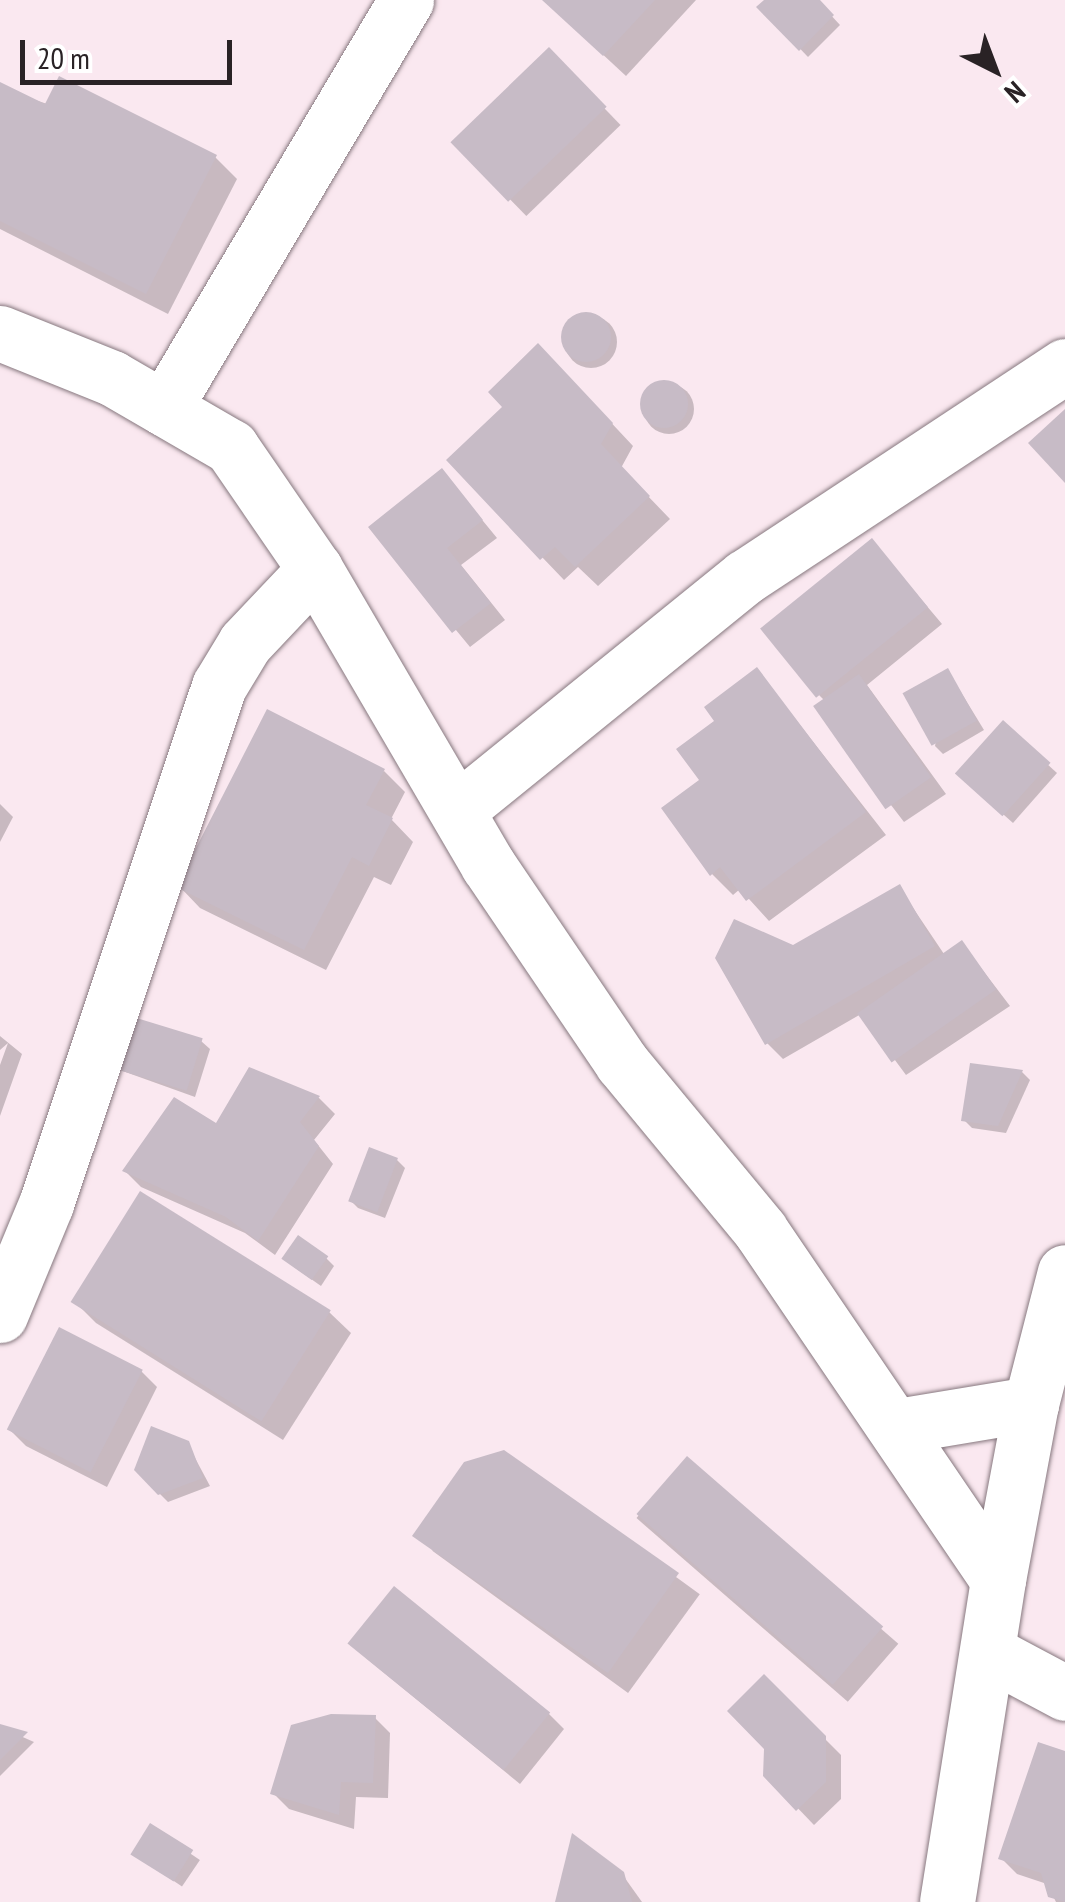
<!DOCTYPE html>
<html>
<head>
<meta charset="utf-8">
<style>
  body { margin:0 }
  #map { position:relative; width:1065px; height:1902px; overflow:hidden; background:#fae8f0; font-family:"PT Sans Narrow",sans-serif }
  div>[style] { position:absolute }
  .shadow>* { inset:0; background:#0003; transform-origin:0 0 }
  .round { border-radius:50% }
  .building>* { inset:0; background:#c7bbc6; transform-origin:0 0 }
  .roads { filter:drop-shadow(0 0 2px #87787f) drop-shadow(0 0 2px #87787f) }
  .minor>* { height:55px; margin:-27.5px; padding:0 27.5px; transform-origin:27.5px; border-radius:27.5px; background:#fff }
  span { translate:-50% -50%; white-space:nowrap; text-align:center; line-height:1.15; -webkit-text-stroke:8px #fff; paint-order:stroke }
  .north { position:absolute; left:945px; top:20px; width:100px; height:100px; -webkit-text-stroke:8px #fff; paint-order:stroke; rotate:138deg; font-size:28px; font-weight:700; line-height:40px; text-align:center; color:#292225 }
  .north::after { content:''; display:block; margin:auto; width:35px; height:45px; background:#292225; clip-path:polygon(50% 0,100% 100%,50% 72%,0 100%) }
  .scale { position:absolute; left:20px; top:40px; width:212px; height:45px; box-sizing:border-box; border:5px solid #292225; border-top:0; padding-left:12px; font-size:30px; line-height:35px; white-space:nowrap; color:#292225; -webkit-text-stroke:8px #fff; paint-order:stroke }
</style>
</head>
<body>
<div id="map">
  <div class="shadow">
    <i style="clip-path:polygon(544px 0,696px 0,626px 76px)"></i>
    <i style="clip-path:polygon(767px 0,817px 0,840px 25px,808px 57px,760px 7px)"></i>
    <i style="left:549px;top:51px;width:103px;height:131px;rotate:46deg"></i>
    <i style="clip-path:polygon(0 89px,215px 157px,237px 179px,168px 314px,0 229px)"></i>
    <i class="round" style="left:565px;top:316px;width:52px;height:52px"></i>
    <i style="clip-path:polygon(560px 368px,633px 446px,621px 468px,670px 519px,598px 586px,578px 567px,564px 580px,449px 460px)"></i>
    <i class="round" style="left:644px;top:384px;width:50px;height:50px"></i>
    <i style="clip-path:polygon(442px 471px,497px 538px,461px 565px,505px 620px,470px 647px,371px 527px)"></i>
    <i style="clip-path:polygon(872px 541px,942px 624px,867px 685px,946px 794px,904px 822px,816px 707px,825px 701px,819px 695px)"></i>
    <i style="clip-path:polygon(757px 670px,886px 835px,769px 921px,740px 889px,733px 895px,712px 874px,703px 781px,717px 722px)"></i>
    <i style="clip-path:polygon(948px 671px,984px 730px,943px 754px,935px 746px)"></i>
    <i style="clip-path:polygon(1003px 724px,1057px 773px,1013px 823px,967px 782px)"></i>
    <i style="clip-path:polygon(384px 771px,405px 792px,391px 819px,413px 842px,391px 885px,374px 877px,326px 970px,200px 908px,179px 886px)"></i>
    <i style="clip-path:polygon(0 804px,13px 817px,0 842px)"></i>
    <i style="clip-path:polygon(899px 887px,944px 954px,962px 943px,1010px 1006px,906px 1075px,861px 1014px,783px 1059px,767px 1043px,793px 948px)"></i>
    <i style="clip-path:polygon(0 1036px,22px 1054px,0 1116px,0 1065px,8px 1043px,0 1050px)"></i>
    <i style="clip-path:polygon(201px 1041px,210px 1049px,195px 1097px,117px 1069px)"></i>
    <i style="clip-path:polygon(972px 1066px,1022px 1072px,1030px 1080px,1006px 1133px,972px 1128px,964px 1120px)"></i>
    <i style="clip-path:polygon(250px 1070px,319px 1098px,335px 1114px,314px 1140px,333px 1164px,275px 1255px,245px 1233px,141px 1187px,125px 1171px,217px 1126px)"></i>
    <i style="clip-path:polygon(397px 1160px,405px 1168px,385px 1218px,358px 1208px,350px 1200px)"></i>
    <i style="clip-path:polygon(326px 1258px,334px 1266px,321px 1286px,294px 1267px)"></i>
    <i style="clip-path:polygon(74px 1301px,329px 1312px,351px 1333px,283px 1440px,96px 1323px)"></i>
    <i style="clip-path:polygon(141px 1371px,157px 1387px,107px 1487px,26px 1446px,10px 1430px)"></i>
    <i style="clip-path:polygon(187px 1443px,210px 1486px,168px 1502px,136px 1470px)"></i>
    <i style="left:504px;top:1452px;width:242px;height:122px;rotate:36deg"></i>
    <i style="left:687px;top:1460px;width:280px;height:77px;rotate:41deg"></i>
    <i style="clip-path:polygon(366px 1658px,548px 1713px,564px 1729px,520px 1784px)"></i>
    <i style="clip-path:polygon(764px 1678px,841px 1755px,841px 1799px,814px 1825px,766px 1775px)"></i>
    <i style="clip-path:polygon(374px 1717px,390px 1733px,388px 1798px,356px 1797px,354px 1829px,289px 1809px,273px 1793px)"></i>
    <i style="clip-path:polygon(0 1727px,34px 1742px,0 1776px)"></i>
    <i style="clip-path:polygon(1065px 1754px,1065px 1902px,1056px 1902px,1047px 1884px,1017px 1874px,1001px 1858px)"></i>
    <i style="left:151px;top:1827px;width:59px;height:32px;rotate:34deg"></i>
    <i style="clip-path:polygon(622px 1874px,642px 1902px,557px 1902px)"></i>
  </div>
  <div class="building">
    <i style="clip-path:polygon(542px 0,655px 0,603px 56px)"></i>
    <i style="clip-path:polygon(764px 0,820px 0,834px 15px,799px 51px,756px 7px)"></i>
    <i style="left:549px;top:47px;width:83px;height:137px;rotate:46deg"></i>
    <i style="clip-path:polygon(59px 76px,217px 155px,146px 294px,0 221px,0 82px,45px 104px)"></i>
    <i class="round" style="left:561px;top:312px;width:50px;height:50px"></i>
    <i style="clip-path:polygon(538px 343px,613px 423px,601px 444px,650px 496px,575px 567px,555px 547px,540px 560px,446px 460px,502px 407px,488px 392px)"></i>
    <i class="round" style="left:640px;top:380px;width:48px;height:48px"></i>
    <i style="clip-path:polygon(1065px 409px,1065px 483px,1028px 443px)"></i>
    <i style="clip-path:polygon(442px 468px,483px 520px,447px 548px,491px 603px,452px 633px,368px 527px)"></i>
    <i style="left:872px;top:538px;width:89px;height:144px;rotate:51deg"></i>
    <i style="clip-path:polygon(757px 667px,866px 812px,746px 901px,720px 867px,710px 876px,661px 808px,699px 780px,676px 749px,714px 721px,704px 707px)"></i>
    <i style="left:948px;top:668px;width:60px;height:52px;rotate:61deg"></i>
    <i style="left:859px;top:674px;width:126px;height:56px;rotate:55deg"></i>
    <i style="clip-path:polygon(267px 709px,385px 769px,366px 805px,393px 818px,369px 866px,352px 857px,304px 950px,176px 887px)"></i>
    <i style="left:1003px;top:720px;width:64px;height:72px;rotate:42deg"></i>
    <i style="clip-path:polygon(900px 884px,935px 946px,765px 1045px,715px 958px,734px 919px,793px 945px)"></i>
    <i style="left:962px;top:940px;width:60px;height:128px;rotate:55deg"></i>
    <i style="left:130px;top:1016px;width:76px;height:55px;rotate:17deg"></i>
    <i style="clip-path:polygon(970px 1063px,1023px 1070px,998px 1126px,961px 1121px)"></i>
    <i style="clip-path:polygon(249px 1067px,320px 1096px,300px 1122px,319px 1146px,258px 1241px,226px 1217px,122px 1171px,174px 1097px,216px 1123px)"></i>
    <i style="left:369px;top:1147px;width:31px;height:58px;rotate:21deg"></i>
    <i style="left:140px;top:1191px;width:225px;height:131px;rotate:32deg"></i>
    <i style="left:298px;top:1235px;width:37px;height:29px;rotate:35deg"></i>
    <i style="left:59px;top:1327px;width:94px;height:115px;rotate:27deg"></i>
    <i style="clip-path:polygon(151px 1426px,189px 1441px,203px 1478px,158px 1495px,134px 1470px)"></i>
    <i style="clip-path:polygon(504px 1450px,679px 1573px,608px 1673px,412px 1536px,464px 1462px)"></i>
    <i style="left:687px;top:1456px;width:260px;height:77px;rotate:41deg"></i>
    <i style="left:394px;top:1586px;width:201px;height:74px;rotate:39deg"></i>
    <i style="clip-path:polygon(764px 1674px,826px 1736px,826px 1782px,796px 1811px,763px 1776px,764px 1749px,727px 1711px)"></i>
    <i style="clip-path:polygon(331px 1714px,376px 1715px,373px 1783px,341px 1782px,339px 1815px,270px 1794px,291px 1725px)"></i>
    <i style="clip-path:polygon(0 1724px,28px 1732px,0 1760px)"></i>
    <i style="clip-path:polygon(1038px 1742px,1065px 1751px,1065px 1902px,1048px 1897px,1041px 1873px,998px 1859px)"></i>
    <i style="left:150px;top:1823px;width:51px;height:37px;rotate:32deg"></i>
    <i style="clip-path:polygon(572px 1833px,624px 1872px,632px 1902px,555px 1902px)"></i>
  </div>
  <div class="roads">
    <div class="minor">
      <i style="left:0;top:333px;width:121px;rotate:21.9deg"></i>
      <i style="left:112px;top:378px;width:138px;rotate:30.1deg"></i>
      <i style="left:231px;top:447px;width:148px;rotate:55.5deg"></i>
      <i style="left:315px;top:569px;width:343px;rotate:59.7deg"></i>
      <i style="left:488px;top:865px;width:239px;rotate:55.9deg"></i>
      <i style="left:622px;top:1063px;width:217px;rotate:50.4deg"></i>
      <i style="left:760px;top:1230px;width:423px;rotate:55.8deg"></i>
      <i style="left:164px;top:408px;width:474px;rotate:-59.3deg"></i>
      <i style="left:457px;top:810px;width:370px;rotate:-39deg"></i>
      <i style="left:745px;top:577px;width:383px;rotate:-33.4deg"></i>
      <i style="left:0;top:1315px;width:120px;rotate:-67.5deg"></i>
      <i style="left:46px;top:1204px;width:546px;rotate:-71.53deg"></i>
      <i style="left:219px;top:686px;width:50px;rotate:-58.8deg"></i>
      <i style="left:245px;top:643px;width:102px;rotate:-46.6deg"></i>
      <i style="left:898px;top:1426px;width:135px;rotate:-9.4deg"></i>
      <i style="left:988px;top:1652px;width:87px;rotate:28deg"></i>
      <i style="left:947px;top:1902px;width:326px;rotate:-81deg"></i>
      <i style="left:998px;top:1580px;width:179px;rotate:-79.4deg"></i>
      <i style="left:1031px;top:1404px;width:136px;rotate:-75.6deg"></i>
    </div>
  </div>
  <div class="north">N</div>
  <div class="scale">20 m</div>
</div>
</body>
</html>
